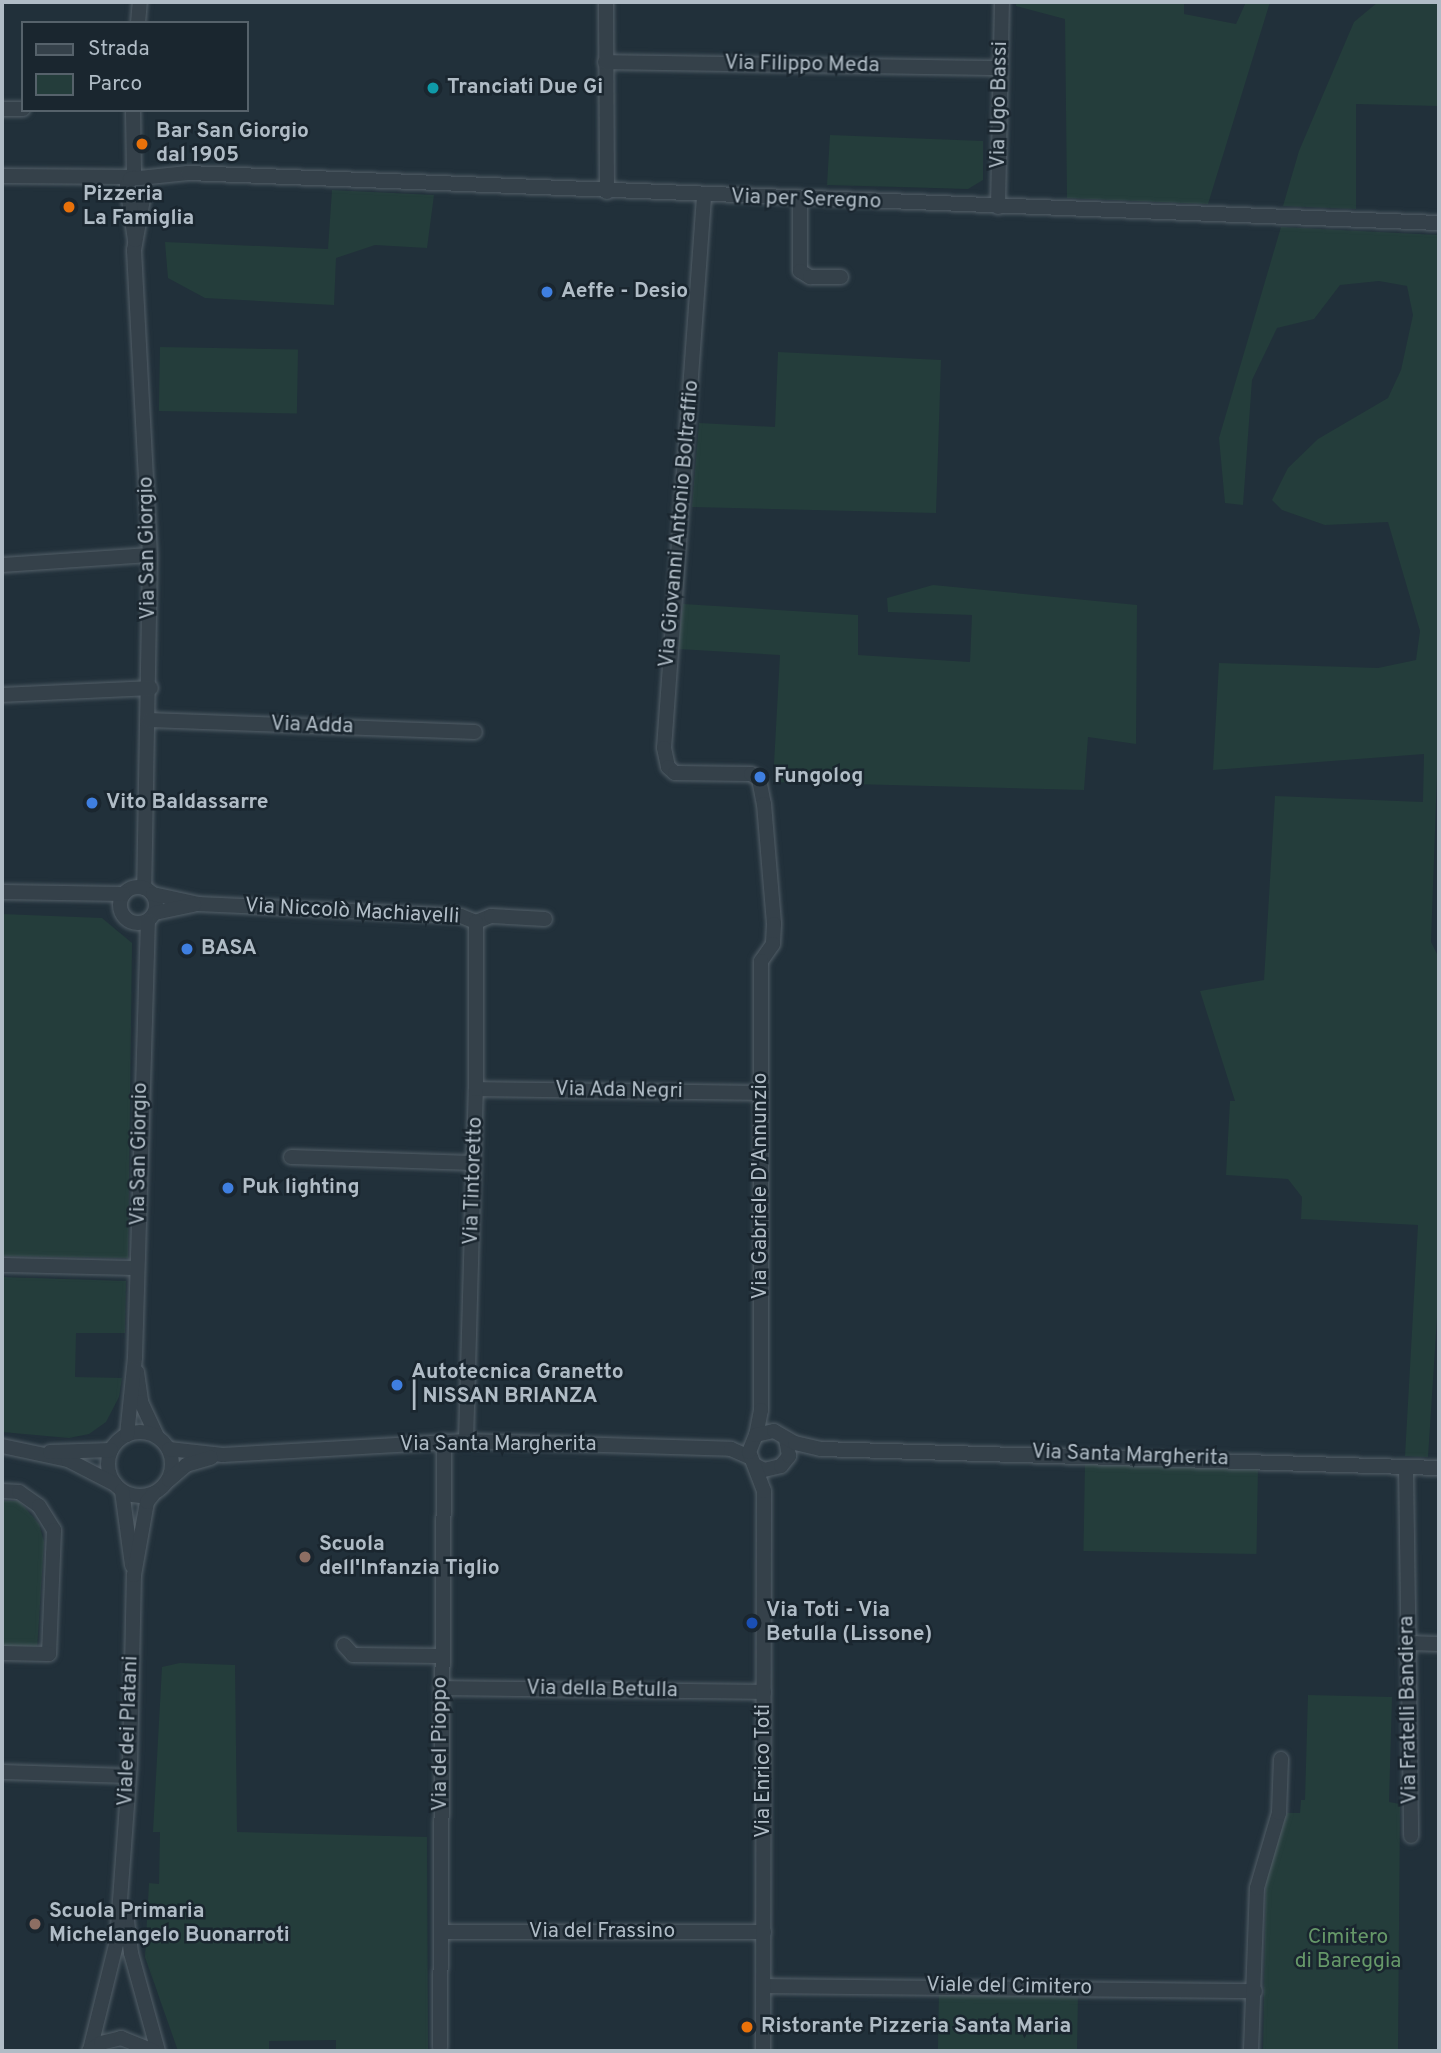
<!DOCTYPE html>
<html>
<head>
<meta charset="utf-8">
<style>
  body { margin:0 }
  #map { position:relative; width:1441px; height:2053px; overflow:hidden; background:#21303a; font-family:Overpass,sans-serif }
  div>[style] { position:absolute }
  .green>* { inset:0; background:#243d3b; transform-origin:0 0 }
  .roads { filter:drop-shadow(0 0 2px #535f68) drop-shadow(0 0 2px #535f68) }
  .minor>* { height:14px; margin:-7px; padding:0 7px; transform-origin:7px; border-radius:7px; background:#35414a }
  .minor>.ring { margin:-7px; padding:0; box-sizing:content-box; background:none; border:14px solid #35414a; border-radius:50% }
  .dots>* { width:19px; height:19px; translate:-50% -50%; box-sizing:border-box; border:4px solid #1a262f; border-radius:50% }
  span { translate:-50% -50%; white-space:nowrap; text-align:center; line-height:1.15; -webkit-text-stroke:5px #1a262f; paint-order:stroke }
  .street-label { font-size:21px; color:#b0bcc6 }
  .poi-label { font-size:21px; color:#b0bcc6; font-weight:700 }
  .left { translate:0 -50%; text-align:left }
  .park-label { font-size:21px; color:#669869 }
  .frame { position:absolute; inset:0; border:4px solid #b0bcc6; pointer-events:none }
  .legend { position:absolute; left:21px; top:21px; width:228px; height:91px; box-sizing:border-box; background:#1a262f; border:2px solid #56626b; margin:0; padding:9px 12px; list-style:none; font-size:21px; color:#b0bcc6 }
  .legend li { display:flex; align-items:center; gap:14px; height:35px }
  .legend b { width:35px; border:2px solid #56626b }
</style>
</head>
<body>
<div id="map">
  <div class="green">
    <i style="clip-path:polygon(1016px 2px,1184px 2px,1184px 14px,1236px 24px,1246px 2px,1270px 2px,1208px 204px,1067px 198px,1065px 19px,1016px 6px)"></i>
    <i style="clip-path:polygon(1378px 2px,1439px 2px,1439px 106px,1356px 104px,1356px 209px,1283px 206px,1299px 151px,1354px 22px)"></i>
    <i style="clip-path:polygon(830px 135px,983px 141px,983px 180px,968px 189px,827px 185px)"></i>
    <i style="clip-path:polygon(332px 190px,434px 195px,427px 248px,375px 245px,336px 258px,334px 305px,205px 298px,168px 278px,165px 242px,328px 249px)"></i>
    <i style="clip-path:polygon(1281px 227px,1439px 235px,1439px 719px,1431px 942px,1439px 958px,1439px 1287px,1428px 1457px,1405px 1456px,1418px 1225px,1301px 1219px,1302px 1197px,1288px 1179px,1226px 1175px,1230px 1101px,1235px 1101px,1200px 991px,1264px 980px,1275px 796px,1423px 802px,1424px 754px,1213px 770px,1219px 663px,1378px 668px,1416px 660px,1420px 631px,1388px 522px,1325px 525px,1282px 510px,1272px 500px,1288px 468px,1318px 439px,1388px 398px,1401px 370px,1413px 315px,1407px 286px,1379px 281px,1340px 285px,1314px 319px,1277px 328px,1252px 380px,1243px 505px,1225px 503px,1219px 438px)"></i>
    <i style="left:160px;top:347px;width:138px;height:64px;rotate:1deg"></i>
    <i style="clip-path:polygon(778px 352px,941px 360px,936px 513px,692px 507px,699px 423px,775px 427px)"></i>
    <i style="clip-path:polygon(933px 585px,1137px 605px,1136px 744px,1088px 737px,1084px 790px,773px 782px,780px 655px,678px 649px,683px 604px,858px 615px,858px 655px,970px 662px,972px 615px,888px 612px,887px 598px)"></i>
    <i style="clip-path:polygon(2px 914px,102px 918px,132px 943px,128px 1258px,2px 1256px)"></i>
    <i style="clip-path:polygon(2px 1277px,126px 1281px,125px 1333px,76px 1333px,75px 1377px,122px 1378px,119px 1397px,106px 1422px,89px 1434px,69px 1438px,2px 1432px)"></i>
    <i style="left:1085px;top:1464px;width:173px;height:87px;rotate:1deg"></i>
    <i style="clip-path:polygon(2px 1501px,19px 1501px,39px 1524px,44px 1542px,37px 1650px,2px 1649px)"></i>
    <i style="clip-path:polygon(180px 1663px,235px 1665px,237px 1832px,427px 1837px,428px 2051px,336px 2051px,336px 2040px,269px 2041px,269px 2051px,178px 2051px,145px 1957px,149px 1883px,159px 1884px,160px 1832px,153px 1832px,162px 1667px)"></i>
    <i style="clip-path:polygon(1308px 1695px,1392px 1697px,1389px 1802px,1400px 1804px,1398px 2051px,1263px 2051px,1266px 1879px,1287px 1813px,1300px 1813px,1301px 1800px,1305px 1800px)"></i>
    <i style="left:939px;top:1991px;width:139px;height:60px;rotate:1deg"></i>
  </div>
  <div class="roads">
    <div class="minor">
      <i style="left:606px;top:2px;width:190px;rotate:89.7deg"></i>
      <i style="left:138px;top:23px;width:21px;rotate:-85deg"></i>
      <i style="left:605px;top:62px;width:395px;rotate:0.9deg"></i>
      <i style="left:2px;top:109px;width:21px"></i>
      <i style="left:133px;top:110px;width:66px;rotate:89.1deg"></i>
      <i style="left:2px;top:176px;width:130px;rotate:0.4deg"></i>
      <i style="left:704px;top:197px;width:552px;rotate:94.15deg"></i>
      <i style="left:664px;top:748px;width:19px;rotate:78deg"></i>
      <i style="left:668px;top:767px;width:9px;rotate:41deg"></i>
      <i style="left:675px;top:773px;width:76px;rotate:0.8deg"></i>
      <i style="left:751px;top:774px;width:9px;rotate:32deg"></i>
      <i style="left:759px;top:779px;width:25px;rotate:79deg"></i>
      <i style="left:764px;top:804px;width:120px;rotate:85.2deg"></i>
      <i style="left:774px;top:924px;width:20px;rotate:93deg"></i>
      <i style="left:773px;top:944px;width:21px;rotate:125deg"></i>
      <i style="left:761px;top:961px;width:449px;rotate:90deg"></i>
      <i style="left:761px;top:1410px;width:25px;rotate:101deg"></i>
      <i style="left:143px;top:199px;width:52px;rotate:100deg"></i>
      <i style="left:134px;top:250px;width:305px;rotate:87deg"></i>
      <i style="left:150px;top:555px;width:333px;rotate:91deg"></i>
      <i style="left:800px;top:200px;width:71px;rotate:90deg"></i>
      <i style="left:800px;top:271px;width:12px;rotate:31deg"></i>
      <i style="left:810px;top:277px;width:31px"></i>
      <i style="left:998px;top:207px;width:205px;rotate:-88.9deg"></i>
      <i style="left:135px;top:240px;width:55px;rotate:-98.4deg"></i>
      <i style="left:127px;top:186px;width:8px;rotate:-67deg"></i>
      <i style="left:130px;top:179px;width:58px;rotate:-5.9deg"></i>
      <i style="left:188px;top:173px;width:1252px;rotate:2.29deg"></i>
      <i style="left:2px;top:565px;width:148px;rotate:-3.9deg"></i>
      <i style="left:2px;top:695px;width:149px;rotate:-2.7deg"></i>
      <i style="left:149px;top:720px;width:326px;rotate:2.1deg"></i>
      <i class="ring" style="left:120px;top:887px;width:22px;height:22px"></i>
      <i style="left:2px;top:892px;width:121px;rotate:0.9deg"></i>
      <i style="left:153px;top:894px;width:46px;rotate:12.5deg"></i>
      <i style="left:198px;top:904px;width:263px;rotate:2.6deg"></i>
      <i style="left:461px;top:916px;width:16px;rotate:22deg"></i>
      <i style="left:476px;top:922px;width:16px;rotate:-22deg"></i>
      <i style="left:491px;top:916px;width:54px;rotate:3.2deg"></i>
      <i style="left:155px;top:913px;width:40px;rotate:-12deg"></i>
      <i style="left:476px;top:1089px;width:285px;rotate:0.8deg"></i>
      <i style="left:291px;top:1157px;width:183px;rotate:1.9deg"></i>
      <i style="left:2px;top:1265px;width:135px;rotate:1.3deg"></i>
      <i style="left:137px;top:1372px;width:30px;rotate:82deg"></i>
      <i style="left:141px;top:1402px;width:38px;rotate:65deg"></i>
      <i class="ring" style="left:108px;top:1432px;width:50px;height:50px"></i>
      <i style="left:127px;top:1435px;width:78px;rotate:-84.1deg"></i>
      <i style="left:135px;top:1357px;width:436px;rotate:-88.3deg"></i>
      <i style="left:466px;top:1441px;width:352px;rotate:-88.4deg"></i>
      <i style="left:476px;top:1089px;width:167px;rotate:-90deg"></i>
      <i style="left:2px;top:1446px;width:67px;rotate:12deg"></i>
      <i style="left:68px;top:1460px;width:53px;rotate:27.1deg"></i>
      <i style="left:169px;top:1449px;width:54px;rotate:6.3deg"></i>
      <i style="left:223px;top:1455px;width:243px;rotate:-3.3deg"></i>
      <i style="left:466px;top:1441px;width:265px;rotate:1.7deg"></i>
      <i style="left:731px;top:1449px;width:22px;rotate:24deg"></i>
      <i style="left:50px;top:1452px;width:61px;rotate:-1.9deg"></i>
      <i style="left:755px;top:1465px;width:10px;rotate:29deg"></i>
      <i style="left:764px;top:1470px;width:17px;rotate:-13deg"></i>
      <i style="left:781px;top:1466px;width:13px;rotate:-51deg"></i>
      <i style="left:789px;top:1456px;width:17px;rotate:-100deg"></i>
      <i style="left:1406px;top:1467px;width:369px;rotate:89.2deg"></i>
      <i style="left:169px;top:1480px;width:23px;rotate:-41deg"></i>
      <i style="left:186px;top:1465px;width:26px;rotate:-16deg"></i>
      <i style="left:2px;top:1491px;width:17px;rotate:3deg"></i>
      <i style="left:19px;top:1492px;width:24px;rotate:35deg"></i>
      <i style="left:39px;top:1506px;width:28px;rotate:58deg"></i>
      <i style="left:54px;top:1530px;width:124px;rotate:92.3deg"></i>
      <i style="left:49px;top:1654px;width:47px;rotate:-178.8deg"></i>
      <i style="left:122px;top:1491px;width:75px;rotate:82.3deg"></i>
      <i style="left:1409px;top:1643px;width:30px;rotate:2deg"></i>
      <i style="left:344px;top:1645px;width:13px;rotate:48deg"></i>
      <i style="left:353px;top:1655px;width:88px;rotate:0.7deg"></i>
      <i style="left:441px;top:1688px;width:323px;rotate:0.7deg"></i>
      <i style="left:2px;top:1772px;width:126px;rotate:1.8deg"></i>
      <i style="left:126px;top:1913px;width:40px;rotate:82.9deg"></i>
      <i style="left:131px;top:1953px;width:102px;rotate:74.6deg"></i>
      <i style="left:441px;top:1932px;width:323px"></i>
      <i style="left:764px;top:1986px;width:491px;rotate:0.6deg"></i>
      <i style="left:440px;top:2047px;width:606px;rotate:-89.62deg"></i>
      <i style="left:90px;top:2050px;width:112px;rotate:-76.1deg"></i>
      <i style="left:117px;top:1941px;width:178px;rotate:-85.8deg"></i>
      <i style="left:130px;top:1763px;width:188px;rotate:-88.8deg"></i>
      <i style="left:134px;top:1575px;width:74px;rotate:-79.9deg"></i>
      <i style="left:147px;top:1502px;width:11px;rotate:-52deg"></i>
      <i style="left:89px;top:2051px;width:14px;rotate:-34deg"></i>
      <i style="left:101px;top:2043px;width:21px;rotate:-14deg"></i>
      <i style="left:121px;top:2038px;width:35px;rotate:22deg"></i>
      <i style="left:763px;top:2051px;width:560px;rotate:-89.9deg"></i>
      <i style="left:764px;top:1491px;width:42px;rotate:-111deg"></i>
      <i style="left:749px;top:1452px;width:18px;rotate:-68deg"></i>
      <i style="left:756px;top:1435px;width:18px;rotate:-13deg"></i>
      <i style="left:774px;top:1431px;width:24px;rotate:30deg"></i>
      <i style="left:795px;top:1443px;width:27px;rotate:13deg"></i>
      <i style="left:821px;top:1449px;width:618px;rotate:1.76deg"></i>
      <i style="left:1251px;top:2051px;width:163px;rotate:-87.9deg"></i>
      <i style="left:1257px;top:1888px;width:78px;rotate:-73.7deg"></i>
      <i style="left:1279px;top:1813px;width:54px;rotate:-87.9deg"></i>
    </div>
  </div>
  <div class="dots">
    <i style="left:433px;top:88px;background:#0f9aa8"></i>
    <i style="left:142px;top:144px;background:#e8710a"></i>
    <i style="left:69px;top:207px;background:#e8710a"></i>
    <i style="left:547px;top:292px;background:#3f7fe0"></i>
    <i style="left:760px;top:777px;background:#3f7fe0"></i>
    <i style="left:92px;top:803px;background:#3f7fe0"></i>
    <i style="left:187px;top:949px;background:#3f7fe0"></i>
    <i style="left:228px;top:1188px;background:#3f7fe0"></i>
    <i style="left:397px;top:1385px;background:#3f7fe0"></i>
    <i style="left:305px;top:1557px;background:#8d6e63"></i>
    <i style="left:752px;top:1623px;background:#1a4fb4"></i>
    <i style="left:35px;top:1924px;background:#8d6e63"></i>
    <i style="left:747px;top:2027px;background:#e8710a"></i>
  </div>
  <div class="street-label">
    <span style="left:802px;top:65px;rotate:1deg">Via Filippo Meda</span>
    <span style="left:1000px;top:105px;rotate:-89deg">Via Ugo Bassi</span>
    <span style="left:806px;top:200px;rotate:2deg">Via per Seregno</span>
    <span style="left:680px;top:524px;rotate:-85deg">Via Giovanni Antonio Boltraffio</span>
    <span style="left:148px;top:548px;rotate:-91deg">Via San Giorgio</span>
    <span style="left:312px;top:726px;rotate:2deg">Via Adda</span>
    <span style="left:352px;top:912px;rotate:3deg">Via Niccolò Machiavelli</span>
    <span style="left:619px;top:1091px;rotate:1deg">Via Ada Negri</span>
    <span style="left:140px;top:1154px;rotate:-89deg">Via San Giorgio</span>
    <span style="left:474px;top:1181px;rotate:-88deg">Via Tintoretto</span>
    <span style="left:761px;top:1186px;rotate:-90deg">Via Gabriele D'Annunzio</span>
    <span style="left:498px;top:1445px">Via Santa Margherita</span>
    <span style="left:1130px;top:1456px;rotate:2deg">Via Santa Margherita</span>
    <span style="left:602px;top:1690px;rotate:1deg">Via della Betulla</span>
    <span style="left:1409px;top:1710px;rotate:-91deg">Via Fratelli Bandiera</span>
    <span style="left:129px;top:1731px;rotate:-88deg">Viale dei Platani</span>
    <span style="left:441px;top:1744px;rotate:-90deg">Via del Pioppo</span>
    <span style="left:764px;top:1771px;rotate:-90deg">Via Enrico Toti</span>
    <span style="left:602px;top:1932px">Via del Frassino</span>
    <span style="left:1009px;top:1987px;rotate:1deg">Viale del Cimitero</span>
  </div>
  <div class="poi-label">
    <span class="left" style="left:447px;top:88px">Tranciati Due Gi</span>
    <span class="left" style="left:156px;top:144px">Bar San Giorgio<br>dal 1905</span>
    <span class="left" style="left:83px;top:207px">Pizzeria<br>La Famiglia</span>
    <span class="left" style="left:561px;top:292px">Aeffe - Desio</span>
    <span class="left" style="left:774px;top:777px">Fungolog</span>
    <span class="left" style="left:106px;top:803px">Vito Baldassarre</span>
    <span class="left" style="left:201px;top:949px">BASA</span>
    <span class="left" style="left:242px;top:1188px">Puk lighting</span>
    <span class="left" style="left:411px;top:1385px">Autotecnica Granetto<br>| NISSAN BRIANZA</span>
    <span class="left" style="left:319px;top:1557px">Scuola<br>dell'Infanzia Tiglio</span>
    <span class="left" style="left:766px;top:1623px">Via Toti - Via<br>Betulla (Lissone)</span>
    <span class="left" style="left:49px;top:1924px">Scuola Primaria<br>Michelangelo Buonarroti</span>
    <span class="left" style="left:761px;top:2027px">Ristorante Pizzeria Santa Maria</span>
  </div>
  <div class="park-label">
    <span style="left:1348px;top:1950px">Cimitero<br>di Bareggia</span>
  </div>
  <div class="frame"></div>
  <ul class="legend">
  <li><b style="height:9px;background:#35414a"></b>Strada</li>
  <li><b style="height:19px;background:#243d3b"></b>Parco</li>
  </ul>
</div>
</body>
</html>
